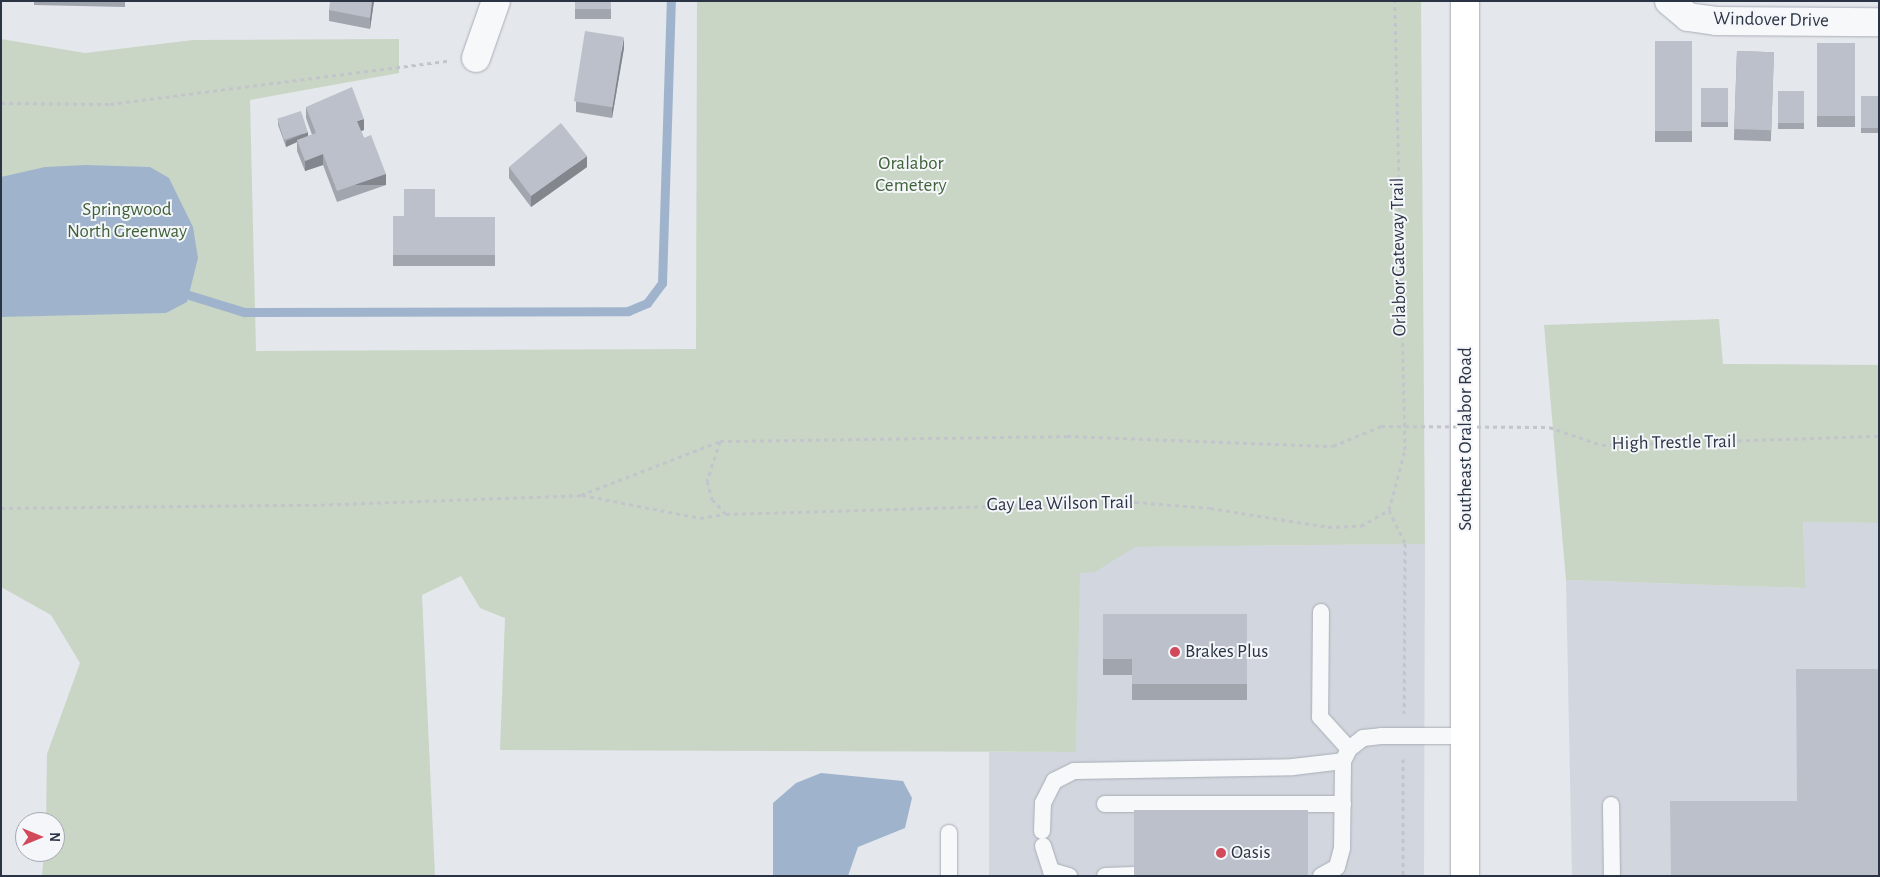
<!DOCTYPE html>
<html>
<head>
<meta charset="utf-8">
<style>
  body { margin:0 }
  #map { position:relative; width:1880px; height:877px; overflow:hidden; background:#e4e7ec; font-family:"Alegreya Sans",sans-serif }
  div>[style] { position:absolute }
  .built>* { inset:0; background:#d2d6de }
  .green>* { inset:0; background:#c9d6c5 }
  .water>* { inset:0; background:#9fb4cc }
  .stream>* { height:9px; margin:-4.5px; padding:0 4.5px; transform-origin:4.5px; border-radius:4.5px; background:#9fb4cc }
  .path>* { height:3px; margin-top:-1.5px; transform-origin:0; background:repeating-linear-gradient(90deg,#c2c5cb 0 4px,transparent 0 8px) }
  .roads { filter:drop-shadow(0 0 1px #a9aeb7) drop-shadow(0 0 1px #a9aeb7) }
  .lane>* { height:16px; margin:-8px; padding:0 8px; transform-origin:8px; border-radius:8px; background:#f7f8fa }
  .street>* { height:28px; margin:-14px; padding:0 14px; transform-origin:14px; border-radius:14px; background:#f7f8fa }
  .primary>* { height:28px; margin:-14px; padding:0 14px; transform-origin:14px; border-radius:14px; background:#fff }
  .path-bridge>* { height:3px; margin-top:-1.5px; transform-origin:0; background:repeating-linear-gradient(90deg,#c2c5cb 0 4px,transparent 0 8px) }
  .wall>* { inset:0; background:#a1a5ae; transform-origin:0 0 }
  .shaded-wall>* { inset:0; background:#83868d; transform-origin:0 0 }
  .building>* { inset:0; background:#bbc0ca; transform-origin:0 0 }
  .dots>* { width:14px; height:14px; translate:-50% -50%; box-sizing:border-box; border:2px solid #f4f6f9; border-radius:50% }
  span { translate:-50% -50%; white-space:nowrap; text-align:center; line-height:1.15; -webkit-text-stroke:4px #f4f6f9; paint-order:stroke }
  .street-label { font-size:19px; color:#2b3445 }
  .park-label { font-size:19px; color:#3f6138 }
  .poi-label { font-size:19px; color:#2b3445 }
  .left { translate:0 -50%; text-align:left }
  .frame { position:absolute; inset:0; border:2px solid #2b3445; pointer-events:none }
  .north { position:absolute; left:15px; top:812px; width:50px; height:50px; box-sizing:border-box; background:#f4f6f9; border:1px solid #a4a8b1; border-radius:50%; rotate:90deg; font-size:14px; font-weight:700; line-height:20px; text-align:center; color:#2b3445 }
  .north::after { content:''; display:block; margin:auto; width:18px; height:22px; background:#d1495b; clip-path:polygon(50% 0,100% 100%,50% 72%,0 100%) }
</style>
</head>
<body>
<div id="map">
  <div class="built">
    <i style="clip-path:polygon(1803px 522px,1879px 523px,1879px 876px,1572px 876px,1566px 580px,1806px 588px)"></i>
    <i style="clip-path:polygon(1425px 544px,1424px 876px,989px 876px,989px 752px,1076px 752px,1079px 573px,1134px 547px)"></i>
  </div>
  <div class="green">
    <i style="clip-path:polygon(697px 1px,1421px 1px,1425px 544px,1135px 547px,1095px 572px,1080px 573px,1076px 752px,500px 750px,505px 618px,480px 608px,461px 576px,422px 595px,435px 876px,42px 876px,44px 852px,55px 852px,55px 822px,46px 822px,47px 754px,80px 663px,51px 615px,1px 587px,1px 39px,85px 53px,193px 40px,399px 39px,399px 73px,250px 100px,256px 351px,696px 349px)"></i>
    <i style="clip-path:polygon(1719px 319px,1723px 364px,1879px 365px,1879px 523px,1803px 522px,1806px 588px,1566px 580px,1544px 325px)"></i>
  </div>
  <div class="water">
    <i style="clip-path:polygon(86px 165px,150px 167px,169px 178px,193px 227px,198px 258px,187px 302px,166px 313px,1px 317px,1px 177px,45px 167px)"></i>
    <i style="clip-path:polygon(821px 773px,903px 781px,912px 798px,905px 828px,858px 847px,848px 876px,773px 876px,773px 803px,796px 783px)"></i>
  </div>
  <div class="stream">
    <i style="left:189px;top:295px;width:58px;rotate:17.2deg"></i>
    <i style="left:244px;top:312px;width:384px;rotate:-0.1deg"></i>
    <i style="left:628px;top:311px;width:21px;rotate:-23deg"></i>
    <i style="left:647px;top:303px;width:25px;rotate:-53deg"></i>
    <i style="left:662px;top:283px;width:282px;rotate:-88.2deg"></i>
  </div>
  <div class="path">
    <i style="left:1px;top:103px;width:109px;rotate:0.5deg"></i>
    <i style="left:110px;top:104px;width:341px;rotate:-7.3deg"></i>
    <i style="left:1549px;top:427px;width:56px;rotate:18.8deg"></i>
    <i style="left:1602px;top:445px;width:277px;rotate:-1.9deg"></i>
    <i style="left:720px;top:441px;width:42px;rotate:108deg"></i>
    <i style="left:707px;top:481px;width:19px;rotate:74deg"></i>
    <i style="left:712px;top:499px;width:21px;rotate:47deg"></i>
    <i style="left:726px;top:514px;width:409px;rotate:-1.7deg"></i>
    <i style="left:1135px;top:502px;width:75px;rotate:4.6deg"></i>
    <i style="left:1210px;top:508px;width:120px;rotate:9.1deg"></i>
    <i style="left:1328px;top:527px;width:33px;rotate:-2deg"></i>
    <i style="left:1361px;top:526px;width:32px;rotate:-30deg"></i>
    <i style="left:582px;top:495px;width:120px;rotate:11deg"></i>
    <i style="left:700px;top:518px;width:25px;rotate:-9deg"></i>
    <i style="left:1px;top:508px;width:312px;rotate:-0.6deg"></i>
    <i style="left:313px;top:505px;width:268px;rotate:-2.1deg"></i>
    <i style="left:581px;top:495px;width:149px;rotate:-21.2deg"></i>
    <i style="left:720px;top:441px;width:347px;rotate:-0.8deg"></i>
    <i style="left:1067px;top:436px;width:266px;rotate:2.2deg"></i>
    <i style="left:1333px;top:446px;width:52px;rotate:-22.6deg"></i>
    <i style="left:1389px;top:510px;width:62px;rotate:-75.1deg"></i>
    <i style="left:1405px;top:450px;width:449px;rotate:-91.3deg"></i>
    <i style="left:1389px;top:510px;width:37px;rotate:64deg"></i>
    <i style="left:1405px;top:543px;width:170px;rotate:90.3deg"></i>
    <i style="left:1403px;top:759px;width:117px;rotate:90deg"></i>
  </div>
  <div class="roads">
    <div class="lane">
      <i style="left:1321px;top:612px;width:105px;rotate:90.5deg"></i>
      <i style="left:1320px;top:717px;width:43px;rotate:47.8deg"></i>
      <i style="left:1105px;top:804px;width:238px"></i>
      <i style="left:1611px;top:805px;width:71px;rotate:89.2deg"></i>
      <i style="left:1042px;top:831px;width:28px;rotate:-88deg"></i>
      <i style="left:1043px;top:803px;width:25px;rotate:-63deg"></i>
      <i style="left:1054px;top:781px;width:22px;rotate:-27deg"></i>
      <i style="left:1074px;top:771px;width:219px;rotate:-1deg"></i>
      <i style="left:1293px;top:767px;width:50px;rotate:-6.8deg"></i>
      <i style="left:949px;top:833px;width:43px;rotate:90deg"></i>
      <i style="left:1043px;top:846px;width:26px;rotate:72deg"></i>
      <i style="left:1051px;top:871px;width:19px;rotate:16deg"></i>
      <i style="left:1105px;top:876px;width:29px;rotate:-2deg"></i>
      <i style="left:1321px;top:876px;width:18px;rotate:-29deg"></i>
      <i style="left:1337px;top:867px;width:20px;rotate:-75deg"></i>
      <i style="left:1342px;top:848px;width:87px;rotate:-89.3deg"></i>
      <i style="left:1343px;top:761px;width:13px;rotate:-63deg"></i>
      <i style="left:1349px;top:749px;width:18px;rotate:-38deg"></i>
      <i style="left:1363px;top:738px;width:18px;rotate:-6deg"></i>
      <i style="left:1381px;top:736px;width:83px"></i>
    </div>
    <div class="street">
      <i style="left:1669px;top:1px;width:25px;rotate:40deg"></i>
      <i style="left:1688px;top:17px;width:28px;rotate:8deg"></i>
      <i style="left:1716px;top:21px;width:163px;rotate:0.4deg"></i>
      <i style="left:476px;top:58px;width:60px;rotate:-70.7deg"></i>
    </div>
    <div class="primary">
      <i style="left:1465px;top:1px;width:875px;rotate:90deg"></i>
    </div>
  </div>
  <div class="path-bridge">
    <i style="left:1381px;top:426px;width:168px;rotate:0.3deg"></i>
  </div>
  <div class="wall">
    <i style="clip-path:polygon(34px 1px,125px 1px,125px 7px,34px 5px)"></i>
    <i style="clip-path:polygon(374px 1px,370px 29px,329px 21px,329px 10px)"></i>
    <i style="clip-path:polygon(611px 1px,611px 19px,575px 19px,575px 9px)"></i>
    <i style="left:1655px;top:41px;width:37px;height:101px"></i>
    <i style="left:1817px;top:43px;width:38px;height:84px"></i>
    <i style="clip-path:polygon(624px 48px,612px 118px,576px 112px,576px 101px)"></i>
    <i style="left:1737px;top:51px;width:37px;height:89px;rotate:2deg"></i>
    <i style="left:1701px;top:88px;width:27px;height:39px"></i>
    <i style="left:1778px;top:91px;width:26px;height:38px"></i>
    <i style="left:1861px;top:96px;width:18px;height:37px"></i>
    <i style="clip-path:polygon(306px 107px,364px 130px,361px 131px,364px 138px,386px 185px,337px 202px,323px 165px,305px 171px,297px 151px,297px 142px,286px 147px,278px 125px,278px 120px,308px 136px,312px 135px,306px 118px)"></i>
    <i style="clip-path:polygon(509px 167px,587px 167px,531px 207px,509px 178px)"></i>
    <i style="clip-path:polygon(393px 216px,435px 217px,495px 217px,495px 266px,393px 266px)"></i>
    <i style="clip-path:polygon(1103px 614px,1247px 614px,1247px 700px,1132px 700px,1132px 675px,1103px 675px)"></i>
  </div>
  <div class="shaded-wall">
    <i style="clip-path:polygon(372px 1px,374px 1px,370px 29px,370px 18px)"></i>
    <i style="clip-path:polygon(624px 37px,624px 48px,612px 118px,612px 107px)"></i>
    <i style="clip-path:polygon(364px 119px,364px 130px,357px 132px,357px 121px)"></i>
    <i style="clip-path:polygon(308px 132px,308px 138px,297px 140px,297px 142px,286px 147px,286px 141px)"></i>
    <i style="clip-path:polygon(323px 154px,323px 165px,305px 171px,305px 161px)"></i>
    <i style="clip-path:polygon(587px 156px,587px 167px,531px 207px,531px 196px)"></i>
    <i style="left:386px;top:174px;width:11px;height:52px;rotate:90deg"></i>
  </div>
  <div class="building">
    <i style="clip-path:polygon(330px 1px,372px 1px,370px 18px,329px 10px)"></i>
    <i style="left:575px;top:1px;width:36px;height:8px"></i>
    <i style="left:585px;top:31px;width:39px;height:71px;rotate:9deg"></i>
    <i style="left:1655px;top:41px;width:37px;height:90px"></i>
    <i style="left:1817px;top:43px;width:38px;height:73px"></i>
    <i style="left:1737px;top:51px;width:37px;height:78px;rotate:2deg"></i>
    <i style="clip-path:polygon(352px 87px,364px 119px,357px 121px,364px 138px,371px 135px,386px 174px,337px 191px,323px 154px,305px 161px,297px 140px,316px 133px,306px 107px)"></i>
    <i style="left:1701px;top:88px;width:27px;height:34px"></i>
    <i style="left:1778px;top:91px;width:26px;height:32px"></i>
    <i style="left:1861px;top:96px;width:18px;height:32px"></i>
    <i style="left:301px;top:111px;width:22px;height:25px;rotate:72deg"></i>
    <i style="clip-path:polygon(561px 123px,587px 156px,531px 196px,509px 167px)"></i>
    <i style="clip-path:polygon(404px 189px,435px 189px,435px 217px,495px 217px,495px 255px,393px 255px,393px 216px,404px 216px)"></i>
    <i style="clip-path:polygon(1103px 614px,1247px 614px,1247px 684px,1132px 684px,1132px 659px,1103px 659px)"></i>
    <i style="clip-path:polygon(1796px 669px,1879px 669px,1879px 876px,1671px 876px,1670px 801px,1797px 801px)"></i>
    <i style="left:1134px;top:810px;width:174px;height:66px"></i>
  </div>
  <div class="dots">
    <i style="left:1175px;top:652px;background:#d1495b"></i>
    <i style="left:1221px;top:853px;background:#d1495b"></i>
  </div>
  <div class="street-label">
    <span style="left:1771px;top:20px;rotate:1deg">Windover Drive</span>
    <span style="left:1399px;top:257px;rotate:-91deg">Orlabor Gateway Trail</span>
    <span style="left:1466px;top:439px;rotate:-90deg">Southeast Oralabor Road</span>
    <span style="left:1674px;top:443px;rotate:-1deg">High Trestle Trail</span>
    <span style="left:1060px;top:504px;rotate:-1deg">Gay Lea Wilson Trail</span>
  </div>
  <div class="park-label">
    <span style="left:911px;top:175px">Oralabor<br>Cemetery</span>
    <span style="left:127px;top:221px">Springwood<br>North Greenway</span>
  </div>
  <div class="poi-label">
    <span class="left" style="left:1185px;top:652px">Brakes Plus</span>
    <span class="left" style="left:1231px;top:853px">Oasis</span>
  </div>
  <div class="frame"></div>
  <div class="north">N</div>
</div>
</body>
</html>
